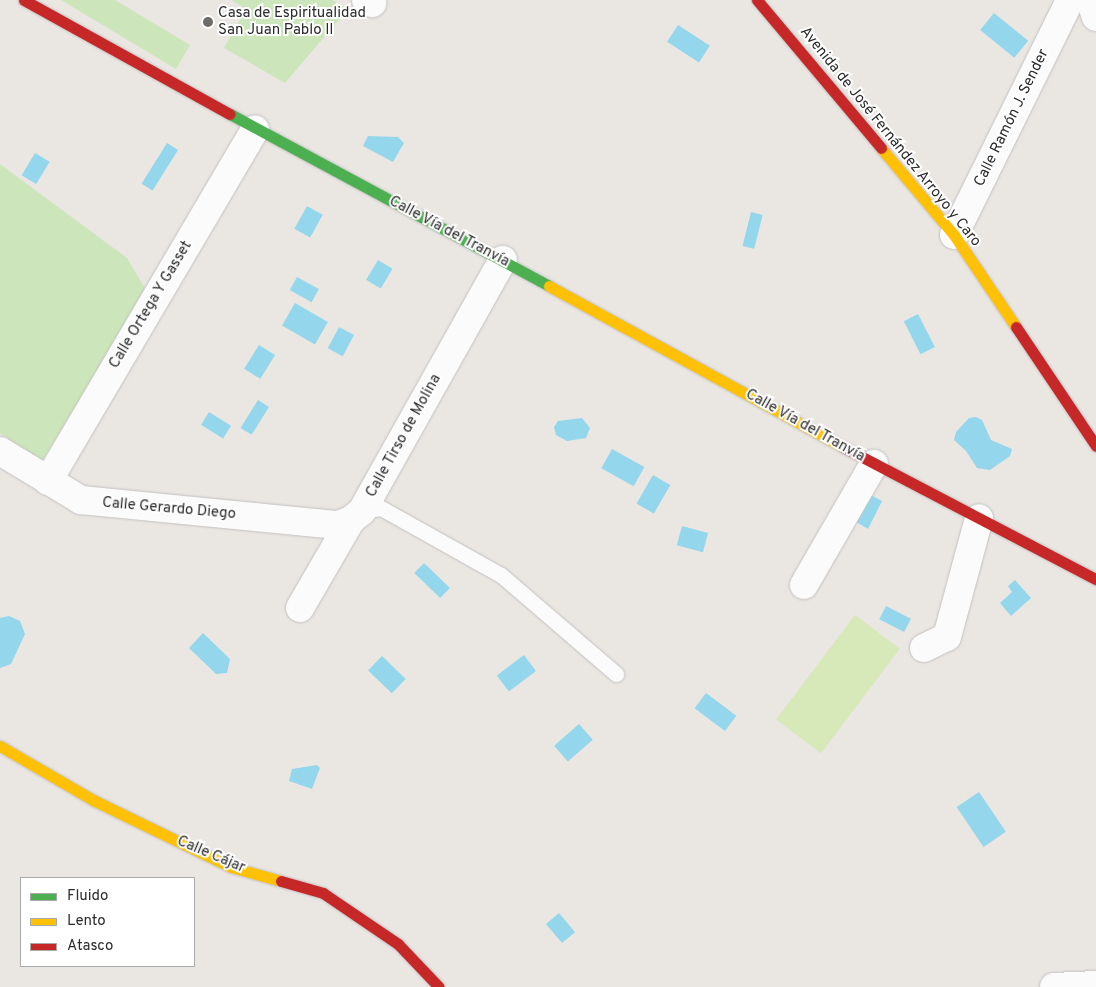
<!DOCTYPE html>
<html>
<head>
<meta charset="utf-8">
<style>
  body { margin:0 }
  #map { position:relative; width:1096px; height:987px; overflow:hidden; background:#eae6e2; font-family:Overpass,sans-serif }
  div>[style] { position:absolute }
  .green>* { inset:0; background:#cce5ba }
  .pitch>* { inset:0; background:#d7e9b8; transform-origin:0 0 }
  .water>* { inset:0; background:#94d7ec; transform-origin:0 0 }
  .roads { filter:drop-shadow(0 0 1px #c3c2c2) drop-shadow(0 0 1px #c3c2c2) }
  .lane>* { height:15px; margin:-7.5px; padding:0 7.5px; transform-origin:7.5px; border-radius:7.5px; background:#fcfbfb }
  .street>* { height:28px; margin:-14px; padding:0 14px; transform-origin:14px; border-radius:14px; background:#fcfbfb }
  .fast>* { height:11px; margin:-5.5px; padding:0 5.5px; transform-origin:5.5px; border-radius:5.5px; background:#4caf50 }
  .slow>* { height:11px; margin:-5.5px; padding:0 5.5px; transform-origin:5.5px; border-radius:5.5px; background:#ffc107 }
  .jam>* { height:11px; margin:-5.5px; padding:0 5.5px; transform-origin:5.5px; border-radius:5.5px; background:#c62828 }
  .dots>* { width:14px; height:14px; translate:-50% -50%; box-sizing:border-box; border:2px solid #fff; border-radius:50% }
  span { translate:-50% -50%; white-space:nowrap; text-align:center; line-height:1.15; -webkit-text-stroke:4px #fff; paint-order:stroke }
  .poi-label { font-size:15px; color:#2b2b2b }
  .left { translate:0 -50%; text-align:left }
  .street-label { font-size:15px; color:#2b2b2b }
  .legend { position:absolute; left:20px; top:877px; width:175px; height:90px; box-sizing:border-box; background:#fff; border:1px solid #aaa; margin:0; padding:6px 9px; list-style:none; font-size:15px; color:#2b2b2b }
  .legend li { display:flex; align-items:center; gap:10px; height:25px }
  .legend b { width:25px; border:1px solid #aaa }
</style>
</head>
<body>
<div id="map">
  <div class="green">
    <i style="clip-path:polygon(61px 0,115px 0,190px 45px,176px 69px)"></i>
    <i style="clip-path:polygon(231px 0,332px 0,348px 9px,285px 83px,224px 48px,246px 9px)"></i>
    <i style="clip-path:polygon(0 164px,127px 258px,147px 292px,42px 461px,0 433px)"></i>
  </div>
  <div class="pitch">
    <i style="left:855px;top:615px;width:56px;height:131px;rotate:37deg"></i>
  </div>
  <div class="water">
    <i style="left:994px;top:13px;width:44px;height:22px;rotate:39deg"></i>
    <i style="left:678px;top:25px;width:38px;height:20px;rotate:33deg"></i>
    <i style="clip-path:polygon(368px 136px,398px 137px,404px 143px,393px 162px,363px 146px)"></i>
    <i style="left:167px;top:143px;width:13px;height:48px;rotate:32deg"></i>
    <i style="left:35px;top:153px;width:17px;height:26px;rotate:31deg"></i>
    <i style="left:307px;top:206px;width:18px;height:26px;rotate:29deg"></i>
    <i style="left:751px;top:212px;width:12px;height:35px;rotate:14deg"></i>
    <i style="left:378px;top:260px;width:17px;height:23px;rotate:31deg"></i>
    <i style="left:297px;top:277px;width:25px;height:15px;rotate:29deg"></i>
    <i style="left:295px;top:303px;width:38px;height:26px;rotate:30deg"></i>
    <i style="left:918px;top:314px;width:37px;height:16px;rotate:63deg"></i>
    <i style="left:339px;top:327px;width:17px;height:24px;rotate:28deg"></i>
    <i style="left:259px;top:345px;width:19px;height:28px;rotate:32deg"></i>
    <i style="left:258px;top:400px;width:13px;height:33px;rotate:32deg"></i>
    <i style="left:209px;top:412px;width:26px;height:15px;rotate:32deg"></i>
    <i style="clip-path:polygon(976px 417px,982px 420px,991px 440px,1012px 449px,1010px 456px,990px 470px,977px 468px,966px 451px,954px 440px,956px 432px,969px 418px)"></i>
    <i style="clip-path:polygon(582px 418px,590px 428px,586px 438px,567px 441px,556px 435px,554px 427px,558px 421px)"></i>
    <i style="left:612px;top:449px;width:37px;height:22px;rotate:29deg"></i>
    <i style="left:653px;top:475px;width:20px;height:33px;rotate:30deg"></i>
    <i style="clip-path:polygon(869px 494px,882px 501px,868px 529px,853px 520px)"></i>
    <i style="left:682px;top:526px;width:27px;height:20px;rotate:15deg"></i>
    <i style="left:424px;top:563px;width:36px;height:14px;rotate:44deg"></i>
    <i style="clip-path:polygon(1015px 580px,1031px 598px,1011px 616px,1000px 603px,1012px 592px,1008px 586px)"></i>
    <i style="left:886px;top:606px;width:28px;height:15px;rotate:27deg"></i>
    <i style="clip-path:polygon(9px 616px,20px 621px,25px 634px,11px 664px,0 668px,0 618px)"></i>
    <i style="clip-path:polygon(203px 633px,230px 659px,227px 673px,216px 674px,189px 648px)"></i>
    <i style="left:524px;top:655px;width:20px;height:34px;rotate:53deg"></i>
    <i style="left:382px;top:656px;width:33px;height:20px;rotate:44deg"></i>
    <i style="left:706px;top:693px;width:38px;height:19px;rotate:37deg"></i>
    <i style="left:579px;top:724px;width:21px;height:33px;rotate:49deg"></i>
    <i style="clip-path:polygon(317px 765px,320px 768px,312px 789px,289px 781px,292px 769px)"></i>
    <i style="left:979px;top:792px;width:48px;height:27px;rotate:56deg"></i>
    <i style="left:559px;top:913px;width:25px;height:17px;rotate:50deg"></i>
  </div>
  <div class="roads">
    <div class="lane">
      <i style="left:362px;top:511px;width:19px;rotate:-9deg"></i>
      <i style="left:381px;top:508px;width:137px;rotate:29.2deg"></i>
      <i style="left:501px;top:575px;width:152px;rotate:40.7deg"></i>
    </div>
    <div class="street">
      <i style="left:366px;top:0;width:7px;rotate:27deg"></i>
      <i style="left:1090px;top:0;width:18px;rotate:71deg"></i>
      <i style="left:954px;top:235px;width:262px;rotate:-63.7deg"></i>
      <i style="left:0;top:451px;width:95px;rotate:31.2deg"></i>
      <i style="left:81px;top:500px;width:258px;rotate:5.6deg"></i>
      <i style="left:338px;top:525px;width:14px;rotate:-21deg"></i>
      <i style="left:48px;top:481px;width:408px;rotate:-59.5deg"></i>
      <i style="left:804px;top:585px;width:140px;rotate:-60deg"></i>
      <i style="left:300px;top:608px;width:102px;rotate:-59.9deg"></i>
      <i style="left:351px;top:520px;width:14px;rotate:-39deg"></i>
      <i style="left:362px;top:511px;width:288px;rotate:-60.7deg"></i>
      <i style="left:924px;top:648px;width:25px;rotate:-26deg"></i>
      <i style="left:947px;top:637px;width:123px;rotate:-74.9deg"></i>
      <i style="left:1054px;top:987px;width:42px;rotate:-2.7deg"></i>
    </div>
    <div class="fast">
      <i style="left:230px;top:114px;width:362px;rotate:28.3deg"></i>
    </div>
    <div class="slow">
      <i style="left:881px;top:148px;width:114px;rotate:50deg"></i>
      <i style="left:954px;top:235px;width:111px;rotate:56deg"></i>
      <i style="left:549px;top:286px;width:335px;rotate:28.7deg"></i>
      <i style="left:0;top:746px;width:108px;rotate:30.1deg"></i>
      <i style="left:93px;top:800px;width:153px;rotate:25.9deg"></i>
      <i style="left:231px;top:867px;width:52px;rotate:15.6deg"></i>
    </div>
    <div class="jam">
      <i style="left:24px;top:0;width:235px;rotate:29deg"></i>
      <i style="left:757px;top:0;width:193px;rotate:50deg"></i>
      <i style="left:1016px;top:327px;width:143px;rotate:56.1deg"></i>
      <i style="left:843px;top:447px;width:285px;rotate:27.6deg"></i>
      <i style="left:281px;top:881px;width:44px;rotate:15.9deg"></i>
      <i style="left:323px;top:893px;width:91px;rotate:34.2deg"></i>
      <i style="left:398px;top:944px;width:59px;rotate:46.4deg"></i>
    </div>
  </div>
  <div class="dots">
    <i style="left:208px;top:22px;background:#6e6c6b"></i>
  </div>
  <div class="poi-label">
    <span class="left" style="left:218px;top:22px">Casa de Espiritualidad<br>San Juan Pablo II</span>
  </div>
  <div class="street-label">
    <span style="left:1012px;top:118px;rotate:-64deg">Calle Ramón J. Sender</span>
    <span style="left:890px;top:137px;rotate:51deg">Avenida de José Fernández Arroyo y Caro</span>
    <span style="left:449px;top:232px;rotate:28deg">Calle Vía del Tranvía</span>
    <span style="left:151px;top:305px;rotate:-59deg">Calle Ortega Y Gasset</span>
    <span style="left:805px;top:426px;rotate:29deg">Calle Vía del Tranvía</span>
    <span style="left:404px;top:436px;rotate:-61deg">Calle Tirso de Molina</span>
    <span style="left:169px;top:509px;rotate:5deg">Calle Gerardo Diego</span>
    <span style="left:211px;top:855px;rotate:23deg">Calle Cájar</span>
  </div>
  <ul class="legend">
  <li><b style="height:6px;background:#4caf50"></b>Fluido</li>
  <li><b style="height:6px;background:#ffc107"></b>Lento</li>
  <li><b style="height:6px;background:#c62828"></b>Atasco</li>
  </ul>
</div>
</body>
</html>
